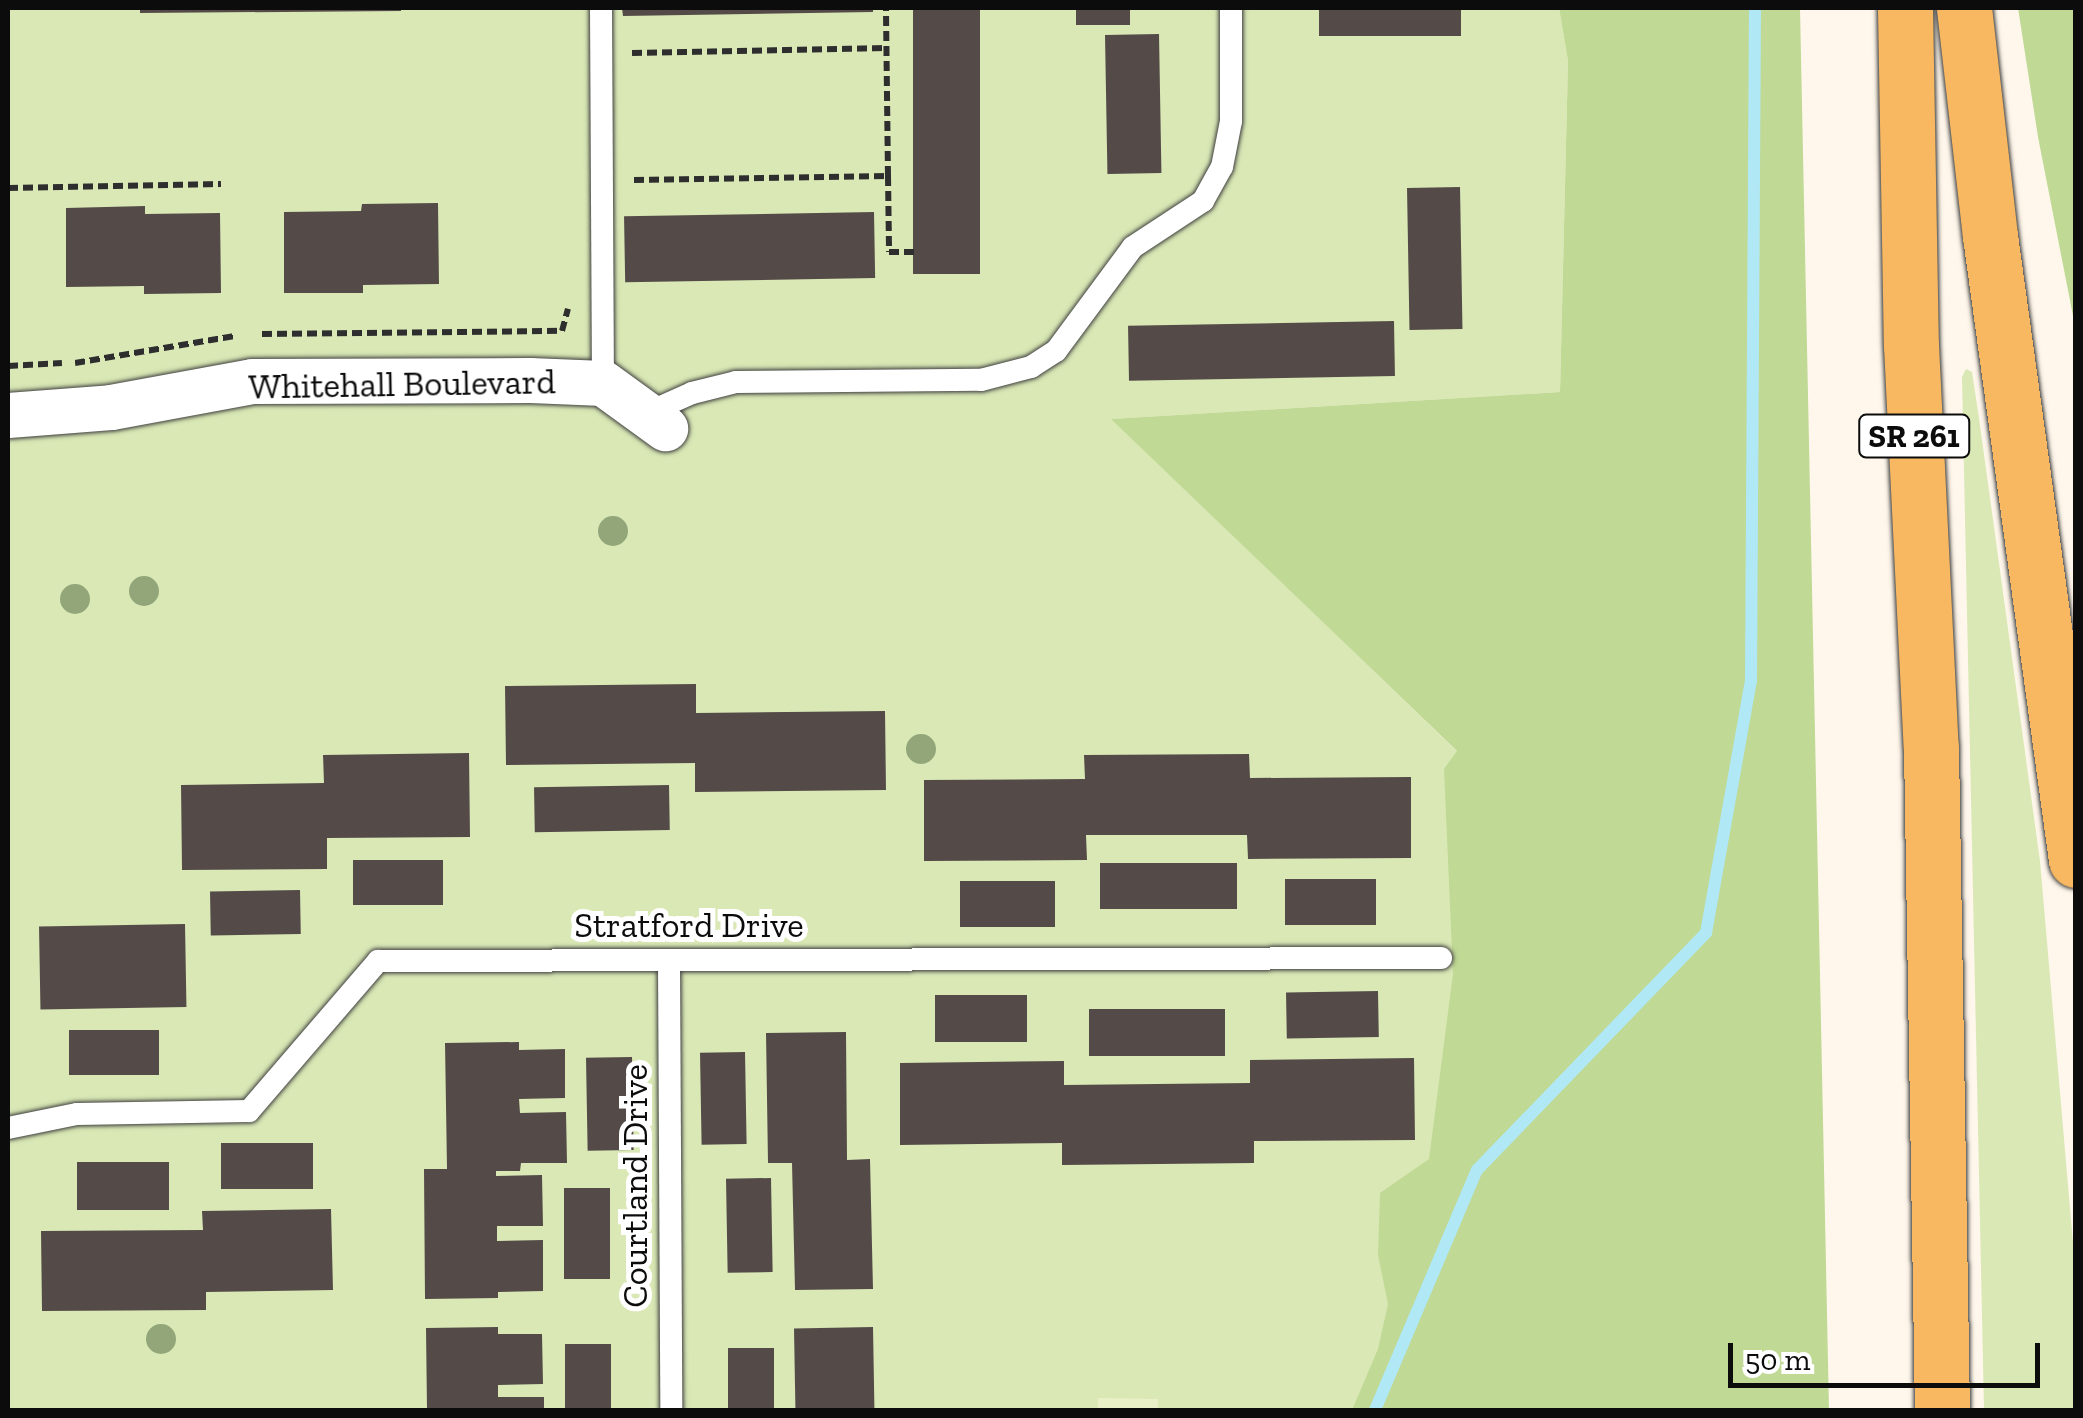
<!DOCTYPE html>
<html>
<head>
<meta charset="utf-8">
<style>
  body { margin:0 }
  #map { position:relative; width:2083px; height:1418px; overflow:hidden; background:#fff7eb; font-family:"Zilla Slab",serif }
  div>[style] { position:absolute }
  .green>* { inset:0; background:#d9e8b5 }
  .forest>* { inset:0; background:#c0d995 }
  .pitch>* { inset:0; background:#e9f0c7; transform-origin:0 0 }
  .stream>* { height:12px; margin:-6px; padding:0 6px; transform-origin:6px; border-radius:6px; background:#b0e8f6 }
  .building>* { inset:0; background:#544b48; transform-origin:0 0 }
  .path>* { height:6px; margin-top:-3px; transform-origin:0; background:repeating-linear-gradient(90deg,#2e2e2e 0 10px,transparent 0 15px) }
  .roads { filter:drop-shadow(0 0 2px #3f3f3f) drop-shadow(0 0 2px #3f3f3f) }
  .service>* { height:22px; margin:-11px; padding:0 11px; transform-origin:11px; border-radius:11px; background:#fff }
  .minor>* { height:45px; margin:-22.5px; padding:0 22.5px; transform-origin:22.5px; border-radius:22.5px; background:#fff }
  .primary>* { height:55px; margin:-27.5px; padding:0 27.5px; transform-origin:27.5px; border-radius:27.5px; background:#f8b862 }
  .trees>* { width:30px; height:30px; margin:-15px; border-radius:50%; background:#92a67a }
  span { translate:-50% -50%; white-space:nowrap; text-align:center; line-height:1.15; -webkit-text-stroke:10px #fff; paint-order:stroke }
  .shield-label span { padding:2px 8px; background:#fff; border:2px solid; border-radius:8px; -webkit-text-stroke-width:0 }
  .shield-label { font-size:32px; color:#0c0c0c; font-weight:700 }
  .street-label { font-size:35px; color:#0c0c0c }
  .frame { position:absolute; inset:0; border:10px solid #0c0c0c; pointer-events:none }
  .scale { position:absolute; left:1728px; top:1343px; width:312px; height:45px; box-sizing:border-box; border:5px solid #0c0c0c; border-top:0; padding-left:12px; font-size:30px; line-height:35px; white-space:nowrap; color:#0c0c0c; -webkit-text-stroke:8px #fff; paint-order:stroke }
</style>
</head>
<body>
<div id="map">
  <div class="green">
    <i style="clip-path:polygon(8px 8px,1559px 8px,1568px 61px,1560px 392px,1112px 419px,1634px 922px,1521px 1410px,8px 1410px)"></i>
    <i style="clip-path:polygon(1966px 369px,1972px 372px,1979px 418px,2040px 861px,2073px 1243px,2075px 1410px,1984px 1410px,1962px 377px)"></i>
  </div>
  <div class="forest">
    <i style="clip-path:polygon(1559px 8px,1800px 8px,1829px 1410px,1352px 1410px,1378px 1349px,1388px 1304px,1378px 1255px,1380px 1193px,1429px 1159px,1453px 974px,1444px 769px,1457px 751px,1111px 419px,1560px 392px,1568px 61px)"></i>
    <i style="clip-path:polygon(2018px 8px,2075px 8px,2075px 326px,2038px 137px)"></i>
  </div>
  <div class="pitch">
    <i style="left:1098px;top:1398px;width:60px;height:12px;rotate:1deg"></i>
  </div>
  <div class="stream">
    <i style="left:1375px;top:1410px;width:261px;rotate:-67deg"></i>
    <i style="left:1477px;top:1170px;width:330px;rotate:-46deg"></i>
    <i style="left:1706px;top:933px;width:257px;rotate:-79.9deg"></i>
    <i style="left:1751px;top:680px;width:672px;rotate:-89.66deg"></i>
  </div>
  <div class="building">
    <i style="clip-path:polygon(140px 8px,401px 8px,401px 11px,140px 13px)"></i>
    <i style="clip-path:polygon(622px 8px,873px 8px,873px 12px,623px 16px)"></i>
    <i style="left:913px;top:8px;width:67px;height:266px"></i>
    <i style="left:1076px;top:8px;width:54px;height:17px"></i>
    <i style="left:1319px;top:8px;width:142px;height:28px"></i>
    <i style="left:1159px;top:34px;width:139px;height:54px;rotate:89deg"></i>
    <i style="left:1460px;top:187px;width:142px;height:53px;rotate:89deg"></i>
    <i style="clip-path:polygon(438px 203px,439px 284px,363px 285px,363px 293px,284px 293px,284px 212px,361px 211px,362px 204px)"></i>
    <i style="clip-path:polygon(145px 206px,145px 214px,220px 213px,221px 293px,144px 294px,144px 286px,66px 287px,66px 208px)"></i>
    <i style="left:874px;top:212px;width:66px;height:250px;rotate:89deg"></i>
    <i style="left:1394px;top:321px;width:55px;height:266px;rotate:89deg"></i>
    <i style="clip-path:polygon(696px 684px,696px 713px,885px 711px,886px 790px,695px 792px,695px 763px,506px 765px,505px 686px)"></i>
    <i style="clip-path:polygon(469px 753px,470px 837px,327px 838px,327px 869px,182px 870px,181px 785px,324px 783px,323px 755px)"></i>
    <i style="clip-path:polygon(1249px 754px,1250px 778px,1411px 777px,1411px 858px,1248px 859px,1247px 835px,1086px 835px,1087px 860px,924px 861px,924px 780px,1085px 779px,1084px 755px)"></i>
    <i style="left:669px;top:785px;width:45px;height:135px;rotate:89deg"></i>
    <i style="left:353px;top:860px;width:90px;height:45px"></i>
    <i style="left:1237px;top:863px;width:46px;height:137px;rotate:90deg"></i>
    <i style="left:1285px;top:879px;width:91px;height:46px"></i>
    <i style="left:1055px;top:881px;width:46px;height:95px;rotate:90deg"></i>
    <i style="left:300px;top:890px;width:44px;height:90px;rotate:89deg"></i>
    <i style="left:185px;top:924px;width:83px;height:146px;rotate:89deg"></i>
    <i style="left:1378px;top:991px;width:46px;height:92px;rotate:89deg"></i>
    <i style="left:935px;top:995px;width:92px;height:47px"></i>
    <i style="left:1225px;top:1009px;width:47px;height:136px;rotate:90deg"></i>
    <i style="left:69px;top:1030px;width:90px;height:45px"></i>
    <i style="clip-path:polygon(846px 1032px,847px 1160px,870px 1159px,873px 1289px,795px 1290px,792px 1163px,768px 1163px,766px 1033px)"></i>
    <i style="clip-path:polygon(519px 1042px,519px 1050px,565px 1049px,565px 1098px,519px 1099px,520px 1113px,566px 1112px,567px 1163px,521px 1163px,520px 1171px,496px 1171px,496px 1176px,542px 1175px,543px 1226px,497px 1226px,497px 1241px,543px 1240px,543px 1291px,498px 1292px,498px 1298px,425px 1299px,424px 1169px,447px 1169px,445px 1043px)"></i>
    <i style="left:745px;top:1052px;width:92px;height:45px;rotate:89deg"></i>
    <i style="left:632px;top:1057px;width:93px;height:46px;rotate:89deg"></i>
    <i style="clip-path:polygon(1414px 1058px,1415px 1140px,1254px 1141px,1254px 1163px,1062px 1165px,1062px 1143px,900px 1145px,900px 1063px,1064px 1061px,1064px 1085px,1250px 1083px,1250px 1060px)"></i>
    <i style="left:221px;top:1143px;width:92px;height:46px"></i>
    <i style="left:169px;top:1162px;width:48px;height:92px;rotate:90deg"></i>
    <i style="left:771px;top:1178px;width:94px;height:45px;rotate:89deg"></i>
    <i style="left:564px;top:1188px;width:46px;height:91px"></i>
    <i style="clip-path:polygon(331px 1209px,333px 1290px,206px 1292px,206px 1310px,42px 1311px,41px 1231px,203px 1230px,202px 1211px)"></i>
    <i style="clip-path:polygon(498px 1327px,498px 1334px,542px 1334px,543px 1384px,498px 1385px,498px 1397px,544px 1397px,544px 1410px,427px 1410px,426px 1328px)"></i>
    <i style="left:873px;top:1327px;width:83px;height:79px;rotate:89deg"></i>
    <i style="left:565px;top:1344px;width:46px;height:66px"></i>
    <i style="left:728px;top:1348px;width:46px;height:62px"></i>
  </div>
  <div class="path">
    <i style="left:632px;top:53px;width:255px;rotate:-1.1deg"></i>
    <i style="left:888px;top:176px;width:76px;rotate:89.2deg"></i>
    <i style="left:889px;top:252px;width:27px"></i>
    <i style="left:634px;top:180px;width:254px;rotate:-0.9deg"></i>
    <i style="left:888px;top:176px;width:168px;rotate:-90.7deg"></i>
    <i style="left:8px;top:188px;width:213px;rotate:-1.1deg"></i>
    <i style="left:262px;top:334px;width:300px;rotate:-0.6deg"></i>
    <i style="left:562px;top:331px;width:23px;rotate:-75deg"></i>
    <i style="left:75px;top:363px;width:162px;rotate:-9.6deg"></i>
    <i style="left:8px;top:366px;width:54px;rotate:-3.2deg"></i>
  </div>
  <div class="roads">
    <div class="service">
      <i style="left:601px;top:8px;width:375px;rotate:89.7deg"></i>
      <i style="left:645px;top:414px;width:51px;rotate:-24.1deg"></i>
      <i style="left:692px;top:393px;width:45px;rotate:-14deg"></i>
      <i style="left:736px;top:382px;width:245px;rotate:-0.5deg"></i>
      <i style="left:981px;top:380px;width:52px;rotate:-14.6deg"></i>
      <i style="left:1031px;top:367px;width:30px;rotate:-33deg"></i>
      <i style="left:1056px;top:351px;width:129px;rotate:-53.5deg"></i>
      <i style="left:1133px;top:247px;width:84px;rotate:-33.3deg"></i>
      <i style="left:1203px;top:201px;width:39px;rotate:-61deg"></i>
      <i style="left:1222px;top:167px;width:47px;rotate:-78.9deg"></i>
      <i style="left:1231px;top:121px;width:113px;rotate:-90deg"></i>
      <i style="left:669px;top:961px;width:449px;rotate:89.7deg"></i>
      <i style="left:8px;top:1128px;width:70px;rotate:-11.5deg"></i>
      <i style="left:77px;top:1114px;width:172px;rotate:-1deg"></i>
      <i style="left:249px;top:1111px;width:198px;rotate:-49.3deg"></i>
      <i style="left:378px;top:961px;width:1063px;rotate:-0.16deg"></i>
    </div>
    <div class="minor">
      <i style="left:8px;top:415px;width:103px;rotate:-4.4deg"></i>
      <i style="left:111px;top:407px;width:143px;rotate:-10.4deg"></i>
      <i style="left:252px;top:381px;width:278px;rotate:-0.2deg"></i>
      <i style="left:530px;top:380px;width:73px;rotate:2.4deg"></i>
      <i style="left:603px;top:383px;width:77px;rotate:36deg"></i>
    </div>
    <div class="primary">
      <i style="left:1905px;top:8px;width:337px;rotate:89deg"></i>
      <i style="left:1911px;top:345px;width:403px;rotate:87.2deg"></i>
      <i style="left:1931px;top:748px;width:662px;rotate:89.05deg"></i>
      <i style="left:1964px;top:8px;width:229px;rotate:83.5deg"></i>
      <i style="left:1990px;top:236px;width:630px;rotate:82.15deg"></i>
    </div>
  </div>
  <div class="trees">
    <i style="left:613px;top:531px"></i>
    <i style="left:144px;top:591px"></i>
    <i style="left:75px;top:599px"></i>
    <i style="left:921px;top:749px"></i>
    <i style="left:161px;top:1339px"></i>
  </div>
  <div class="shield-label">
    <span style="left:1914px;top:436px">SR 261</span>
  </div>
  <div class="street-label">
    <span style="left:402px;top:384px;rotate:-1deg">Whitehall Boulevard</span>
    <span style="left:689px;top:925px">Stratford Drive</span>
    <span style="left:635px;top:1186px;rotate:-90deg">Courtland Drive</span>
  </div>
  <div class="frame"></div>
  <div class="scale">50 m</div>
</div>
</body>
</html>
